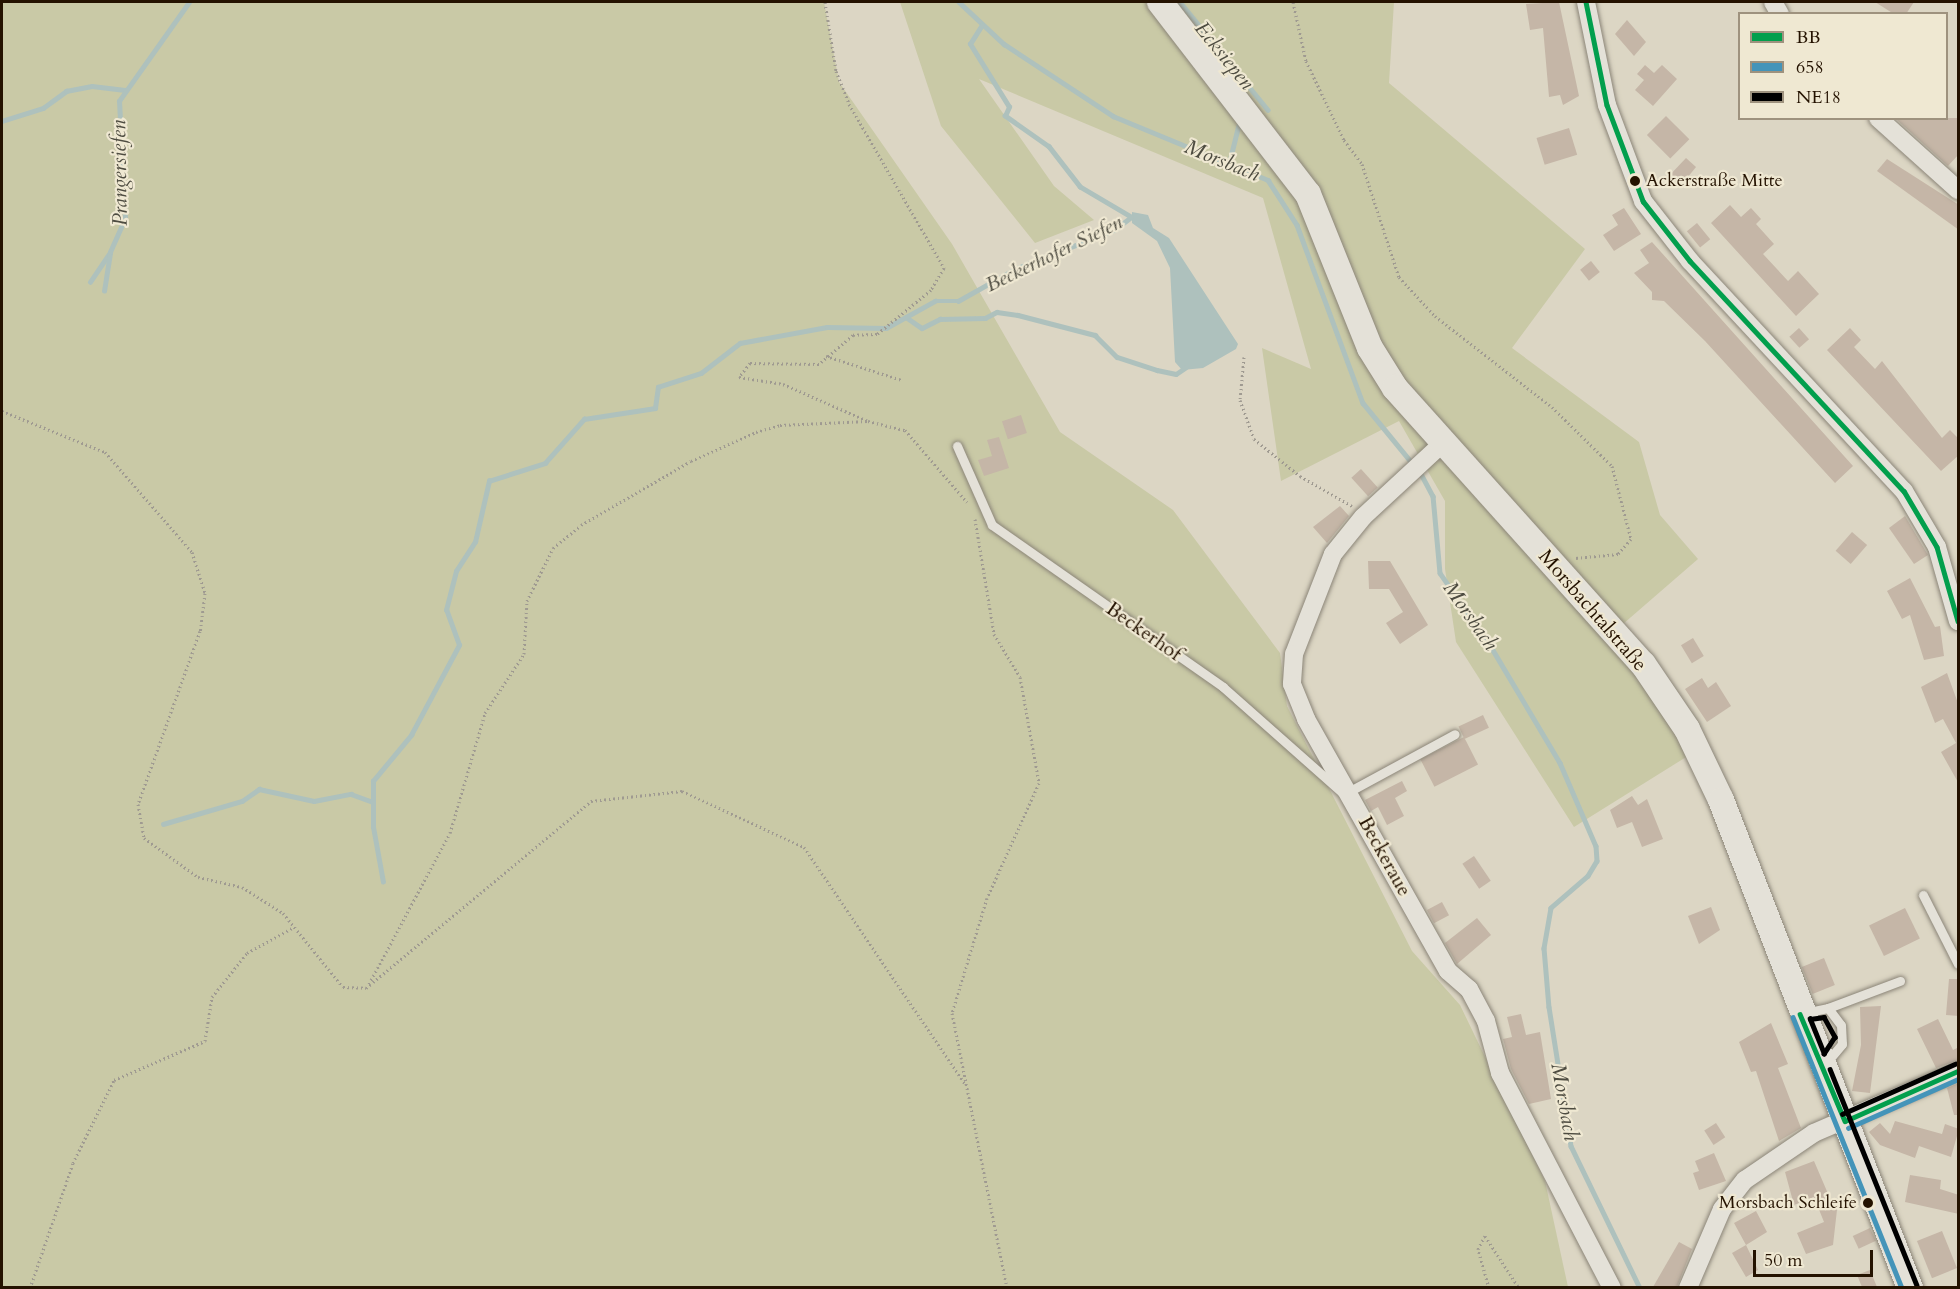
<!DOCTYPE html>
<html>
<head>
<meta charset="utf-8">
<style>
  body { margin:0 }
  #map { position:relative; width:1960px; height:1289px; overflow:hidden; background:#dcd6c4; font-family:Cardo,serif }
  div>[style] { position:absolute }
  .green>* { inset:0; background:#c9c9a6 }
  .water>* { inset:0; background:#aec1bd }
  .stream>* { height:4.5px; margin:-2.25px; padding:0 2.25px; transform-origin:2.25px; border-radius:2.25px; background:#aec1bd }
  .building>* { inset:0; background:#c5b6a7; transform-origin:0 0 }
  .path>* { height:3px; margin-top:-1.5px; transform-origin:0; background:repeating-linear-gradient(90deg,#9f9a91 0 1.5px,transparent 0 4.5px) }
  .roads { filter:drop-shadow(0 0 2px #8b8578) drop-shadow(0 0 2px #8b8578) }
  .lane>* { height:9px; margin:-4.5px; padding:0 4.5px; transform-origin:4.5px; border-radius:4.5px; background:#e4e1d8 }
  .street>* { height:18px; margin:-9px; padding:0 9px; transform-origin:9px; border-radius:9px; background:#e4e1d8 }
  .secondary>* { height:26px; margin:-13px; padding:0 13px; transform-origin:13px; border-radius:13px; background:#e4e1d8 }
  .bus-1>* { height:4.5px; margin:-2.25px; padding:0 2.25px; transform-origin:2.25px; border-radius:2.25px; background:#029f4d }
  .bus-2>* { height:4.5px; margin:-2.25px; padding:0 2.25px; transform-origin:2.25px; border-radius:2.25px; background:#4494b9 }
  .bus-3>* { height:4.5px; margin:-2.25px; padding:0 2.25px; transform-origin:2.25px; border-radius:2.25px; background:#000 }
  .dots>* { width:16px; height:16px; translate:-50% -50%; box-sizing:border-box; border:3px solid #efe8d2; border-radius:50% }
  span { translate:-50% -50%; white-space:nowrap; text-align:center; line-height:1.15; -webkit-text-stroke:4.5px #efe8d2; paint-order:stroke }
  .bus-label { font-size:18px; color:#241200 }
  .left { translate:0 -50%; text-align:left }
  .right { translate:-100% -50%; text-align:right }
  .street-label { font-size:20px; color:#241200 }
  .water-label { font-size:21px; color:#4e4c41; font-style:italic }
  .frame { position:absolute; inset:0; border:3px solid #241200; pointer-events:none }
  .legend { position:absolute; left:1738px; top:12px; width:210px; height:108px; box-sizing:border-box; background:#efe8d2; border:2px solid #9e927e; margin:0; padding:8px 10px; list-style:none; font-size:18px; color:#241200 }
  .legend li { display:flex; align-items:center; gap:12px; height:30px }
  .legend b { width:30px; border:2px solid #9e927e }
  .scale { position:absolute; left:1753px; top:1250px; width:120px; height:27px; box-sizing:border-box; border:3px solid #241200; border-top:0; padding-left:8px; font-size:18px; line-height:21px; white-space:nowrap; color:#241200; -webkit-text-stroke:4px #efe8d2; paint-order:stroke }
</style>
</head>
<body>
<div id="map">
  <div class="green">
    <i style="clip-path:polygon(2px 2px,824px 2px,839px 82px,952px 244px,1060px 432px,1173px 510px,1280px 653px,1287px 706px,1412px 951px,1460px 1005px,1545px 1181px,1568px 1287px,2px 1287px)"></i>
    <i style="clip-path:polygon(900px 2px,1394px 2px,1389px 83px,1585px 249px,1512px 348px,1639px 442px,1660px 515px,1698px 559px,1608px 637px,1640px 670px,1691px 754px,1574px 827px,1456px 642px,1445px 569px,1445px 501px,1399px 421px,1281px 481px,1262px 348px,1311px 369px,1263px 198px,979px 79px,1054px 186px,1094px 220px,1035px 243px,941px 126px)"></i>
  </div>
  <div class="water">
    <i style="clip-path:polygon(1132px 212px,1148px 215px,1153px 228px,1169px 238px,1238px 344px,1236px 349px,1203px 368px,1182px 370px,1175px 362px,1170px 268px,1157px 241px,1132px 223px)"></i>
  </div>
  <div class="stream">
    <i style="left:959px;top:2px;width:62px;rotate:43deg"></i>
    <i style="left:1004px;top:44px;width:131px;rotate:33.4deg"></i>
    <i style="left:1113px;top:116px;width:168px;rotate:22.4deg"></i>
    <i style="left:1268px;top:180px;width:54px;rotate:57.2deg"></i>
    <i style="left:1297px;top:225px;width:190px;rotate:69.7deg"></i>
    <i style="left:1363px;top:403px;width:79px;rotate:50.7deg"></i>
    <i style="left:1180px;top:2px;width:139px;rotate:50.8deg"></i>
    <i style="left:2px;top:121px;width:43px;rotate:-17.6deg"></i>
    <i style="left:43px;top:108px;width:29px;rotate:-36deg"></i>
    <i style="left:66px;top:91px;width:26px;rotate:-11deg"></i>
    <i style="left:92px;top:86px;width:33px;rotate:7deg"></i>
    <i style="left:1229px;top:163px;width:38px;rotate:-76deg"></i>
    <i style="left:90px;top:282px;width:34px;rotate:-56deg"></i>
    <i style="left:104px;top:291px;width:39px;rotate:-81deg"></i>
    <i style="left:110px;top:252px;width:36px;rotate:-66deg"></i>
    <i style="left:125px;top:219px;width:118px;rotate:-92.9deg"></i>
    <i style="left:119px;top:101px;width:121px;rotate:-54.7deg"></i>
    <i style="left:906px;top:317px;width:19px;rotate:35deg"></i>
    <i style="left:922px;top:328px;width:20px;rotate:-27deg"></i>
    <i style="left:940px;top:319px;width:45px;rotate:-1.3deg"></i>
    <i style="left:985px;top:318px;width:13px;rotate:-27deg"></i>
    <i style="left:997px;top:312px;width:21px;rotate:8deg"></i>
    <i style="left:1018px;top:315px;width:80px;rotate:14.6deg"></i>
    <i style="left:1095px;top:335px;width:31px;rotate:45deg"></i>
    <i style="left:1117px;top:357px;width:42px;rotate:18deg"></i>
    <i style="left:1157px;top:370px;width:19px;rotate:12deg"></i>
    <i style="left:1176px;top:374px;width:11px;rotate:-34deg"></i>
    <i style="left:1419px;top:470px;width:30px;rotate:62deg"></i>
    <i style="left:1433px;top:496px;width:77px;rotate:84.8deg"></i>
    <i style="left:1440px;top:573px;width:88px;rotate:55.2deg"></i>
    <i style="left:1490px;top:645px;width:137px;rotate:59.3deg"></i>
    <i style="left:1560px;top:763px;width:90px;rotate:66.6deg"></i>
    <i style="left:1596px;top:846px;width:15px;rotate:86deg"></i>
    <i style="left:1597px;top:861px;width:17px;rotate:121deg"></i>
    <i style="left:1588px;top:876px;width:49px;rotate:139.1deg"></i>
    <i style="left:1551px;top:908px;width:41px;rotate:99.9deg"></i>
    <i style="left:1544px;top:948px;width:59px;rotate:85.2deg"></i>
    <i style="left:1549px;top:1007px;width:141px;rotate:81deg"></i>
    <i style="left:1571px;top:1146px;width:158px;rotate:64.1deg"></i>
    <i style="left:163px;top:824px;width:82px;rotate:-16.2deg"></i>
    <i style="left:242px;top:801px;width:21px;rotate:-35deg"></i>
    <i style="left:259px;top:789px;width:56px;rotate:12.3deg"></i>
    <i style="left:314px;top:801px;width:38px;rotate:-11deg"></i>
    <i style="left:351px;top:794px;width:23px;rotate:20deg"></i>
    <i style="left:383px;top:882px;width:56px;rotate:-100.3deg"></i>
    <i style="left:373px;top:827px;width:46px;rotate:-90deg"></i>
    <i style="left:373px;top:781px;width:60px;rotate:-50.4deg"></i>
    <i style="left:411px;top:735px;width:102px;rotate:-61.9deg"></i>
    <i style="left:459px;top:645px;width:37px;rotate:-110deg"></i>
    <i style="left:446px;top:610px;width:40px;rotate:-75.6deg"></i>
    <i style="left:456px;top:571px;width:35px;rotate:-57deg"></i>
    <i style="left:475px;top:542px;width:63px;rotate:-77.1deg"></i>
    <i style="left:489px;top:481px;width:59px;rotate:-17.8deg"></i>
    <i style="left:545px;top:463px;width:59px;rotate:-48.4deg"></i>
    <i style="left:584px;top:419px;width:72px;rotate:-8.8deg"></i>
    <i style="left:655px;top:408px;width:21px;rotate:-82deg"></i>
    <i style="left:658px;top:387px;width:45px;rotate:-18deg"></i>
    <i style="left:701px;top:373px;width:49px;rotate:-37.6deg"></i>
    <i style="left:740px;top:343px;width:88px;rotate:-10.4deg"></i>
    <i style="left:827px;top:327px;width:59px;rotate:1deg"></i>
    <i style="left:886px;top:328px;width:56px;rotate:-28.9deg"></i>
    <i style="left:935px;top:301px;width:23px"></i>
    <i style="left:958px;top:301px;width:65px;rotate:-29.3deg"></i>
    <i style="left:1015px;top:269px;width:106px;rotate:-21.5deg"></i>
    <i style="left:1114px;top:230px;width:21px;rotate:-37deg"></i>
    <i style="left:1131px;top:217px;width:59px;rotate:-149.5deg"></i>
    <i style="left:1080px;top:187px;width:51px;rotate:-127.8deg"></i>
    <i style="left:1049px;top:147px;width:54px;rotate:-144.8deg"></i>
    <i style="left:1005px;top:116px;width:10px;rotate:-66deg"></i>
    <i style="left:1009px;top:107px;width:74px;rotate:-121.8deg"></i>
    <i style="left:970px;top:44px;width:22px;rotate:-58deg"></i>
  </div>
  <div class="building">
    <i style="clip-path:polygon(1559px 2px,1579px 96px,1563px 105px,1560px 95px,1549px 97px,1543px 28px,1530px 30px,1526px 4px)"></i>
    <i style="clip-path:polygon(1875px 2px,1914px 2px,1906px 14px,1894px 14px)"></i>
    <i style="clip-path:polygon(1627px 20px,1646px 42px,1634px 56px,1615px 34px)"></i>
    <i style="clip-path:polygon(1645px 65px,1654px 73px,1662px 65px,1677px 79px,1653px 106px,1635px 90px,1644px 80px,1637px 74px)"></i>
    <i style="left:1666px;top:116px;width:33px;height:27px;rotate:45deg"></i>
    <i style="clip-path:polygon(1895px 118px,1959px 118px,1959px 154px,1948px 166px)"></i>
    <i style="left:1569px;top:128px;width:28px;height:34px;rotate:73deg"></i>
    <i style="clip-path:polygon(1686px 158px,1696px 167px,1679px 188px,1668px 177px)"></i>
    <i style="clip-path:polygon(1887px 159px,1959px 205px,1959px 230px,1877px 171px)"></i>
    <i style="clip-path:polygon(1730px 205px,1741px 217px,1751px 208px,1761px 219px,1756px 224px,1774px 244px,1763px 254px,1788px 281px,1798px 271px,1819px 294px,1796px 316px,1711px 223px)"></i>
    <i style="clip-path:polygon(1624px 208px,1641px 234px,1614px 251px,1603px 235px,1618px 225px,1612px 215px)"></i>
    <i style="left:1697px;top:223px;width:21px;height:13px;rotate:51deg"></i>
    <i style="clip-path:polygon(1652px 242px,1853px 466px,1835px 483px,1705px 341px,1664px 301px,1652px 300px,1652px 292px,1634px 273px,1649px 263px,1640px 250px)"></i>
    <i style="left:1591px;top:261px;width:14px;height:14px;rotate:51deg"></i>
    <i style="left:1799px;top:328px;width:15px;height:13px;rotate:48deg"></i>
    <i style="clip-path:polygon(1850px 328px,1861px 340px,1854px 347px,1875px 369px,1882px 361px,1942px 438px,1950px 430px,1959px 439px,1959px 455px,1941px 471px,1827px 350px)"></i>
    <i style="left:1021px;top:415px;width:19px;height:20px;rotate:72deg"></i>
    <i style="clip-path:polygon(999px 437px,1009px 468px,984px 476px,978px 460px,992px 456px,987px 440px)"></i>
    <i style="left:1361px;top:469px;width:25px;height:13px;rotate:48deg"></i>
    <i style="clip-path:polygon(1340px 506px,1349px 516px,1327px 543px,1313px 527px)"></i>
    <i style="clip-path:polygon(1905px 516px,1928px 555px,1914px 564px,1889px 528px)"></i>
    <i style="left:1852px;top:532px;width:20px;height:25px;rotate:41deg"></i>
    <i style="clip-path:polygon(1368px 561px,1390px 561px,1428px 625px,1400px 644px,1386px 623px,1403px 612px,1389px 589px,1369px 589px)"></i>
    <i style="clip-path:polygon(1910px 578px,1935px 627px,1940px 626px,1944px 656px,1924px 660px,1910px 615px,1902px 619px,1887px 591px)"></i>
    <i style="left:1693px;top:638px;width:21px;height:14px;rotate:59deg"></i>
    <i style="clip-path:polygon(1947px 673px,1959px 706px,1959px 784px,1941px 752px,1956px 743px,1943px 719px,1935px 723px,1921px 687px)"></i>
    <i style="clip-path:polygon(1702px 678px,1708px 688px,1716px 682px,1731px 706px,1707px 722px,1685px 689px)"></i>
    <i style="left:1483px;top:715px;width:14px;height:27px;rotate:65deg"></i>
    <i style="left:1464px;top:737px;width:31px;height:49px;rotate:63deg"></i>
    <i style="clip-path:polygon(1402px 781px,1407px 791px,1395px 798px,1404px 816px,1387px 825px,1378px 807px,1371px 811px,1365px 800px)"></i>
    <i style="clip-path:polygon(1632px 796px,1638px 805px,1647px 799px,1663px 839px,1642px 847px,1632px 822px,1617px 828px,1610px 810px)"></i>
    <i style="left:1474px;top:856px;width:30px;height:14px;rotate:56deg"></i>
    <i style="left:1442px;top:902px;width:15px;height:17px;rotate:62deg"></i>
    <i style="clip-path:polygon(1711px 907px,1720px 930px,1699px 944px,1688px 916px)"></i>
    <i style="left:1905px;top:908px;width:34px;height:40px;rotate:64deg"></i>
    <i style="clip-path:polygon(1477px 918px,1491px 935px,1457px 964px,1445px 943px)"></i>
    <i style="left:1824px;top:958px;width:29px;height:24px;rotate:68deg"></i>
    <i style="clip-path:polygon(1949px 979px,1959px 979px,1959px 1016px,1946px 1015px)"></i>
    <i style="clip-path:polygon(1881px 1006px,1870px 1093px,1852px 1091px,1861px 1045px,1860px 1007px)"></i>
    <i style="clip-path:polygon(1521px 1014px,1526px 1035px,1540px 1032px,1551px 1099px,1529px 1104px,1511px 1069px,1503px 1039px,1512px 1037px,1507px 1017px)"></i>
    <i style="clip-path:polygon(1938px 1019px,1953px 1050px,1959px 1047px,1959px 1060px,1936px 1068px,1917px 1029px)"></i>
    <i style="clip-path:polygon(1771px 1023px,1788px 1064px,1778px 1068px,1801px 1128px,1779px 1141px,1756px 1071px,1751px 1072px,1739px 1042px)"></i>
    <i style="clip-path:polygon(1959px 1083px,1959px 1115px,1954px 1115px,1947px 1088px)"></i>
    <i style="clip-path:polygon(1895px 1121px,1942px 1134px,1945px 1124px,1959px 1129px,1951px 1157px,1919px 1146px,1915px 1158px,1880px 1145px,1869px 1132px,1880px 1123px,1890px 1134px)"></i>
    <i style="left:1716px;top:1123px;width:17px;height:14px;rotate:57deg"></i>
    <i style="clip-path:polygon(1714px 1153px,1726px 1181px,1699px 1190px,1693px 1173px,1699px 1171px,1695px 1161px)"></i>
    <i style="clip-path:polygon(1814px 1161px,1832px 1203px,1838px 1201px,1833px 1245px,1806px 1254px,1797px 1233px,1824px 1222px,1814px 1197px,1794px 1205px,1785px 1172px)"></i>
    <i style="clip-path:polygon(1910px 1175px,1941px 1180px,1940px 1189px,1959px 1195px,1959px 1214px,1905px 1202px)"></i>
    <i style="clip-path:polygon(1756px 1211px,1767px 1232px,1746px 1245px,1758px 1270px,1746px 1277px,1732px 1253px,1746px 1245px,1734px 1223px)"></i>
    <i style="left:1870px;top:1228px;width:14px;height:19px;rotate:65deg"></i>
    <i style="left:1942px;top:1231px;width:40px;height:27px;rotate:68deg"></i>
    <i style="clip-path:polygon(1679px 1242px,1692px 1249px,1677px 1287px,1653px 1287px)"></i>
    <i style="clip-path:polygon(1870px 1270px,1877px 1287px,1862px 1287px,1857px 1275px)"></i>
  </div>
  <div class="path">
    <i style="left:825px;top:2px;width:70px;rotate:80.9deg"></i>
    <i style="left:836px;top:71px;width:35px;rotate:68deg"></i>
    <i style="left:849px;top:104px;width:190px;rotate:59.9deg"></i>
    <i style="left:944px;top:268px;width:26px;rotate:121deg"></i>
    <i style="left:931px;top:290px;width:70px;rotate:140.8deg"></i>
    <i style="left:877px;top:334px;width:24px;rotate:178deg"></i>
    <i style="left:853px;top:335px;width:45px;rotate:139.5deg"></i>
    <i style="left:819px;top:364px;width:69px;rotate:-179.2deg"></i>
    <i style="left:750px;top:363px;width:18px;rotate:128deg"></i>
    <i style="left:739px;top:377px;width:45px;rotate:9deg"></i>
    <i style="left:783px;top:384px;width:93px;rotate:23.5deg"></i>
    <i style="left:868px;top:421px;width:38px;rotate:14deg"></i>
    <i style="left:905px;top:430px;width:95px;rotate:49.3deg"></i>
    <i style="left:1293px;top:2px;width:60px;rotate:77.6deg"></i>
    <i style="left:1306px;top:61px;width:88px;rotate:64.3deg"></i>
    <i style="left:1344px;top:140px;width:30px;rotate:53deg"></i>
    <i style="left:1362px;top:164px;width:119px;rotate:71.9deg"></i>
    <i style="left:1399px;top:277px;width:53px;rotate:47.3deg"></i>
    <i style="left:1435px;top:316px;width:148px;rotate:37.9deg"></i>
    <i style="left:1552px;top:407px;width:84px;rotate:44.5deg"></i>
    <i style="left:1612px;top:466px;width:75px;rotate:75.4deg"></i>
    <i style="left:1631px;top:539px;width:20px;rotate:131deg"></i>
    <i style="left:1618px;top:554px;width:43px;rotate:174.7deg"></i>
    <i style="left:826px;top:356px;width:80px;rotate:17.5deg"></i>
    <i style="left:1244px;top:357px;width:43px;rotate:95.3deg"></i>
    <i style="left:1240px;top:400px;width:41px;rotate:70.3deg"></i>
    <i style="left:1254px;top:439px;width:59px;rotate:38.8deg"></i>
    <i style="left:1300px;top:476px;width:60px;rotate:30deg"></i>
    <i style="left:2px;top:411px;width:111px;rotate:21.7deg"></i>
    <i style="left:105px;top:452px;width:133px;rotate:49deg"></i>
    <i style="left:192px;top:552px;width:43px;rotate:72.4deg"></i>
    <i style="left:205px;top:593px;width:38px;rotate:97deg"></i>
    <i style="left:200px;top:631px;width:184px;rotate:109.7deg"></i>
    <i style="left:138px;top:804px;width:35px;rotate:80deg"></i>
    <i style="left:144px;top:838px;width:67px;rotate:35.8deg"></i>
    <i style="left:198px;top:877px;width:45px;rotate:12.8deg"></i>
    <i style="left:242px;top:887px;width:49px;rotate:32.4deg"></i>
    <i style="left:283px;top:913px;width:95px;rotate:51deg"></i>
    <i style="left:343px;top:987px;width:23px;rotate:2deg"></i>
    <i style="left:366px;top:988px;width:293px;rotate:-39.7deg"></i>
    <i style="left:591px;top:801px;width:92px;rotate:-6.3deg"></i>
    <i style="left:682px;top:791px;width:134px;rotate:24.7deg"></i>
    <i style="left:804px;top:847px;width:288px;rotate:55.8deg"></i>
    <i style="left:975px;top:519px;width:117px;rotate:80.6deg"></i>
    <i style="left:994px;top:634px;width:50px;rotate:58.8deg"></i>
    <i style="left:1020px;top:677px;width:108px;rotate:79.8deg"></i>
    <i style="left:1039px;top:783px;width:126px;rotate:114.3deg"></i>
    <i style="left:987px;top:898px;width:120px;rotate:106.9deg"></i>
    <i style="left:952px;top:1013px;width:280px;rotate:78.7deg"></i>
    <i style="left:369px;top:984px;width:171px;rotate:-61.8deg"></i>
    <i style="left:450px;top:833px;width:125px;rotate:-73.7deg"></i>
    <i style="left:485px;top:713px;width:71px;rotate:-56.5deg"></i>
    <i style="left:524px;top:654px;width:53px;rotate:-86.8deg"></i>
    <i style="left:527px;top:601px;width:59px;rotate:-63.9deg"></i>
    <i style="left:553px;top:548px;width:36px;rotate:-39deg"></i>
    <i style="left:581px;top:525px;width:127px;rotate:-30.2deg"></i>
    <i style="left:691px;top:461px;width:71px;rotate:-24deg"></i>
    <i style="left:756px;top:432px;width:25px;rotate:-16deg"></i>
    <i style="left:780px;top:425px;width:88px;rotate:-2.6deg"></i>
    <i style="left:30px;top:1288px;width:132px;rotate:-71deg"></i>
    <i style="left:73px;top:1163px;width:93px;rotate:-63.7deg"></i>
    <i style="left:114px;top:1080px;width:99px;rotate:-23.2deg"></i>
    <i style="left:205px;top:1041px;width:45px;rotate:-81deg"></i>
    <i style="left:212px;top:997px;width:56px;rotate:-51.5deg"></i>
    <i style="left:247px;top:953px;width:54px;rotate:-29deg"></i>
    <i style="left:1489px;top:1288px;width:41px;rotate:-105.8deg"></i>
    <i style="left:1478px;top:1249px;width:15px;rotate:-62deg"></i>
    <i style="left:1485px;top:1236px;width:62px;rotate:56.8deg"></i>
  </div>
  <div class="roads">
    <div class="lane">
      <i style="left:957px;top:446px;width:86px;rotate:66.1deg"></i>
      <i style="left:992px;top:525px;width:282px;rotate:35deg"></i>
      <i style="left:1223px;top:687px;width:163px;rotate:41.5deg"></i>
      <i style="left:1350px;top:791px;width:119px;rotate:-28.5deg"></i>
      <i style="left:1923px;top:895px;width:77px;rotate:63.1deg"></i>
      <i style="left:1828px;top:1008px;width:77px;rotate:-20.6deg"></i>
      <i style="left:1804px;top:1013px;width:25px;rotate:-12deg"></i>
      <i style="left:1828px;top:1008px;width:21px;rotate:53deg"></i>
      <i style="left:1841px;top:1025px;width:19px;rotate:87deg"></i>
      <i style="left:1842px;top:1044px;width:25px;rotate:130deg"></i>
    </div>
    <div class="street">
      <i style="left:1586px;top:2px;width:105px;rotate:78.5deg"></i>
      <i style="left:1607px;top:105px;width:103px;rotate:69.4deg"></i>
      <i style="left:1643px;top:201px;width:76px;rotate:51.9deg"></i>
      <i style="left:1690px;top:261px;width:314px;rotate:47.1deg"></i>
      <i style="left:1904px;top:491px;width:65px;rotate:59.5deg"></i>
      <i style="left:1937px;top:547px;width:77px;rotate:74.2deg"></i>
      <i style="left:1773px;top:2px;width:14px;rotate:60deg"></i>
      <i style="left:1878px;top:118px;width:108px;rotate:42deg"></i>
      <i style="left:1444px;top:442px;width:110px;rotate:137.2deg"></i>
      <i style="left:1363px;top:517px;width:48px;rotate:129deg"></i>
      <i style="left:1333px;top:554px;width:107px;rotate:111.3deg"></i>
      <i style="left:1294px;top:654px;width:30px;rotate:94deg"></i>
      <i style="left:1292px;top:684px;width:38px;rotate:68deg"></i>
      <i style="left:1306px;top:719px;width:289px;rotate:60.6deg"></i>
      <i style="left:1448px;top:971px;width:28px;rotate:41deg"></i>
      <i style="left:1469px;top:989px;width:36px;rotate:62deg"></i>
      <i style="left:1486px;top:1021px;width:54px;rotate:74.9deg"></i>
      <i style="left:1500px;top:1073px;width:242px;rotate:62.5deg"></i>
      <i style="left:1688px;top:1288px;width:86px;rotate:-66.7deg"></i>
      <i style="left:1722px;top:1209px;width:37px;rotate:-52deg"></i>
      <i style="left:1745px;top:1180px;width:83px;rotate:-34.3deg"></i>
      <i style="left:1814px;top:1133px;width:157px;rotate:-23.3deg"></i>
    </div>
    <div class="secondary">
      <i style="left:1160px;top:2px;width:242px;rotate:52.4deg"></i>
      <i style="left:1308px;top:194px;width:166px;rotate:68.1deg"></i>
      <i style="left:1370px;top:348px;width:47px;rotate:58deg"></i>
      <i style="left:1395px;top:388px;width:371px;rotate:48.1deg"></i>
      <i style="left:1643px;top:664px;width:78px;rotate:55.9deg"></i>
      <i style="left:1687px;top:729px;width:79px;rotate:64.4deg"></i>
      <i style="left:1721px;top:800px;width:523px;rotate:68.83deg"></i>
    </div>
  </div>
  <div class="bus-1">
    <i style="left:1586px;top:2px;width:105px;rotate:78.5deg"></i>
    <i style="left:1607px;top:105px;width:103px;rotate:69.4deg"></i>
    <i style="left:1643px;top:201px;width:76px;rotate:51.9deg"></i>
    <i style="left:1690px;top:261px;width:314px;rotate:47.1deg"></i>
    <i style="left:1904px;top:491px;width:65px;rotate:59.5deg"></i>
    <i style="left:1937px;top:547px;width:77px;rotate:74.2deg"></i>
    <i style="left:1800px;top:1014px;width:116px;rotate:67.2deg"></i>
    <i style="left:1845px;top:1121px;width:124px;rotate:-23.9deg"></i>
  </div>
  <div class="bus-2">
    <i style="left:1793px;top:1017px;width:292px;rotate:68.1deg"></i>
    <i style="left:1848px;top:1128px;width:120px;rotate:-24deg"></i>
  </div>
  <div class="bus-3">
    <i style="left:1824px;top:1017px;width:23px;rotate:61deg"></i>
    <i style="left:1835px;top:1037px;width:20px;rotate:123deg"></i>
    <i style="left:1824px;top:1054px;width:38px;rotate:-112deg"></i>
    <i style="left:1810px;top:1019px;width:14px;rotate:-8deg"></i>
    <i style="left:1830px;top:1069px;width:233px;rotate:68.1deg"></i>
    <i style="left:1842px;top:1114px;width:124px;rotate:-23.9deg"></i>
  </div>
  <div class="dots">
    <i style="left:1635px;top:181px;background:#241200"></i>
    <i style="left:1868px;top:1203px;background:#241200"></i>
  </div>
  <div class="bus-label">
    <span class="left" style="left:1646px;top:181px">Ackerstraße Mitte</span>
    <span class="right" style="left:1857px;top:1203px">Morsbach Schleife</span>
  </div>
  <div class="street-label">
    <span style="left:1593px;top:610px;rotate:49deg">Morsbachtalstraße</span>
    <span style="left:1144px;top:631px;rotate:35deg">Beckerhof</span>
    <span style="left:1385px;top:856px;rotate:61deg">Beckeraue</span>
  </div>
  <div class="water-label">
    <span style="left:1224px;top:56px;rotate:51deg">Ecksiepen</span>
    <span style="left:1222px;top:161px;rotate:22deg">Morsbach</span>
    <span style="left:120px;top:173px;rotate:-91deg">Prangersiefen</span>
    <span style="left:1054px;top:254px;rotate:-26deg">Beckerhofer Siefen</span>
    <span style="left:1470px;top:616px;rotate:55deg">Morsbach</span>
    <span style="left:1564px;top:1102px;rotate:80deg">Morsbach</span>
  </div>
  <div class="frame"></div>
  <ul class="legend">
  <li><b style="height:8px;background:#029f4d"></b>BB</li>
  <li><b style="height:8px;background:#4494b9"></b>658</li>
  <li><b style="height:8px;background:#000"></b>NE18</li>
  </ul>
  <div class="scale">50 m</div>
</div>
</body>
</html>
